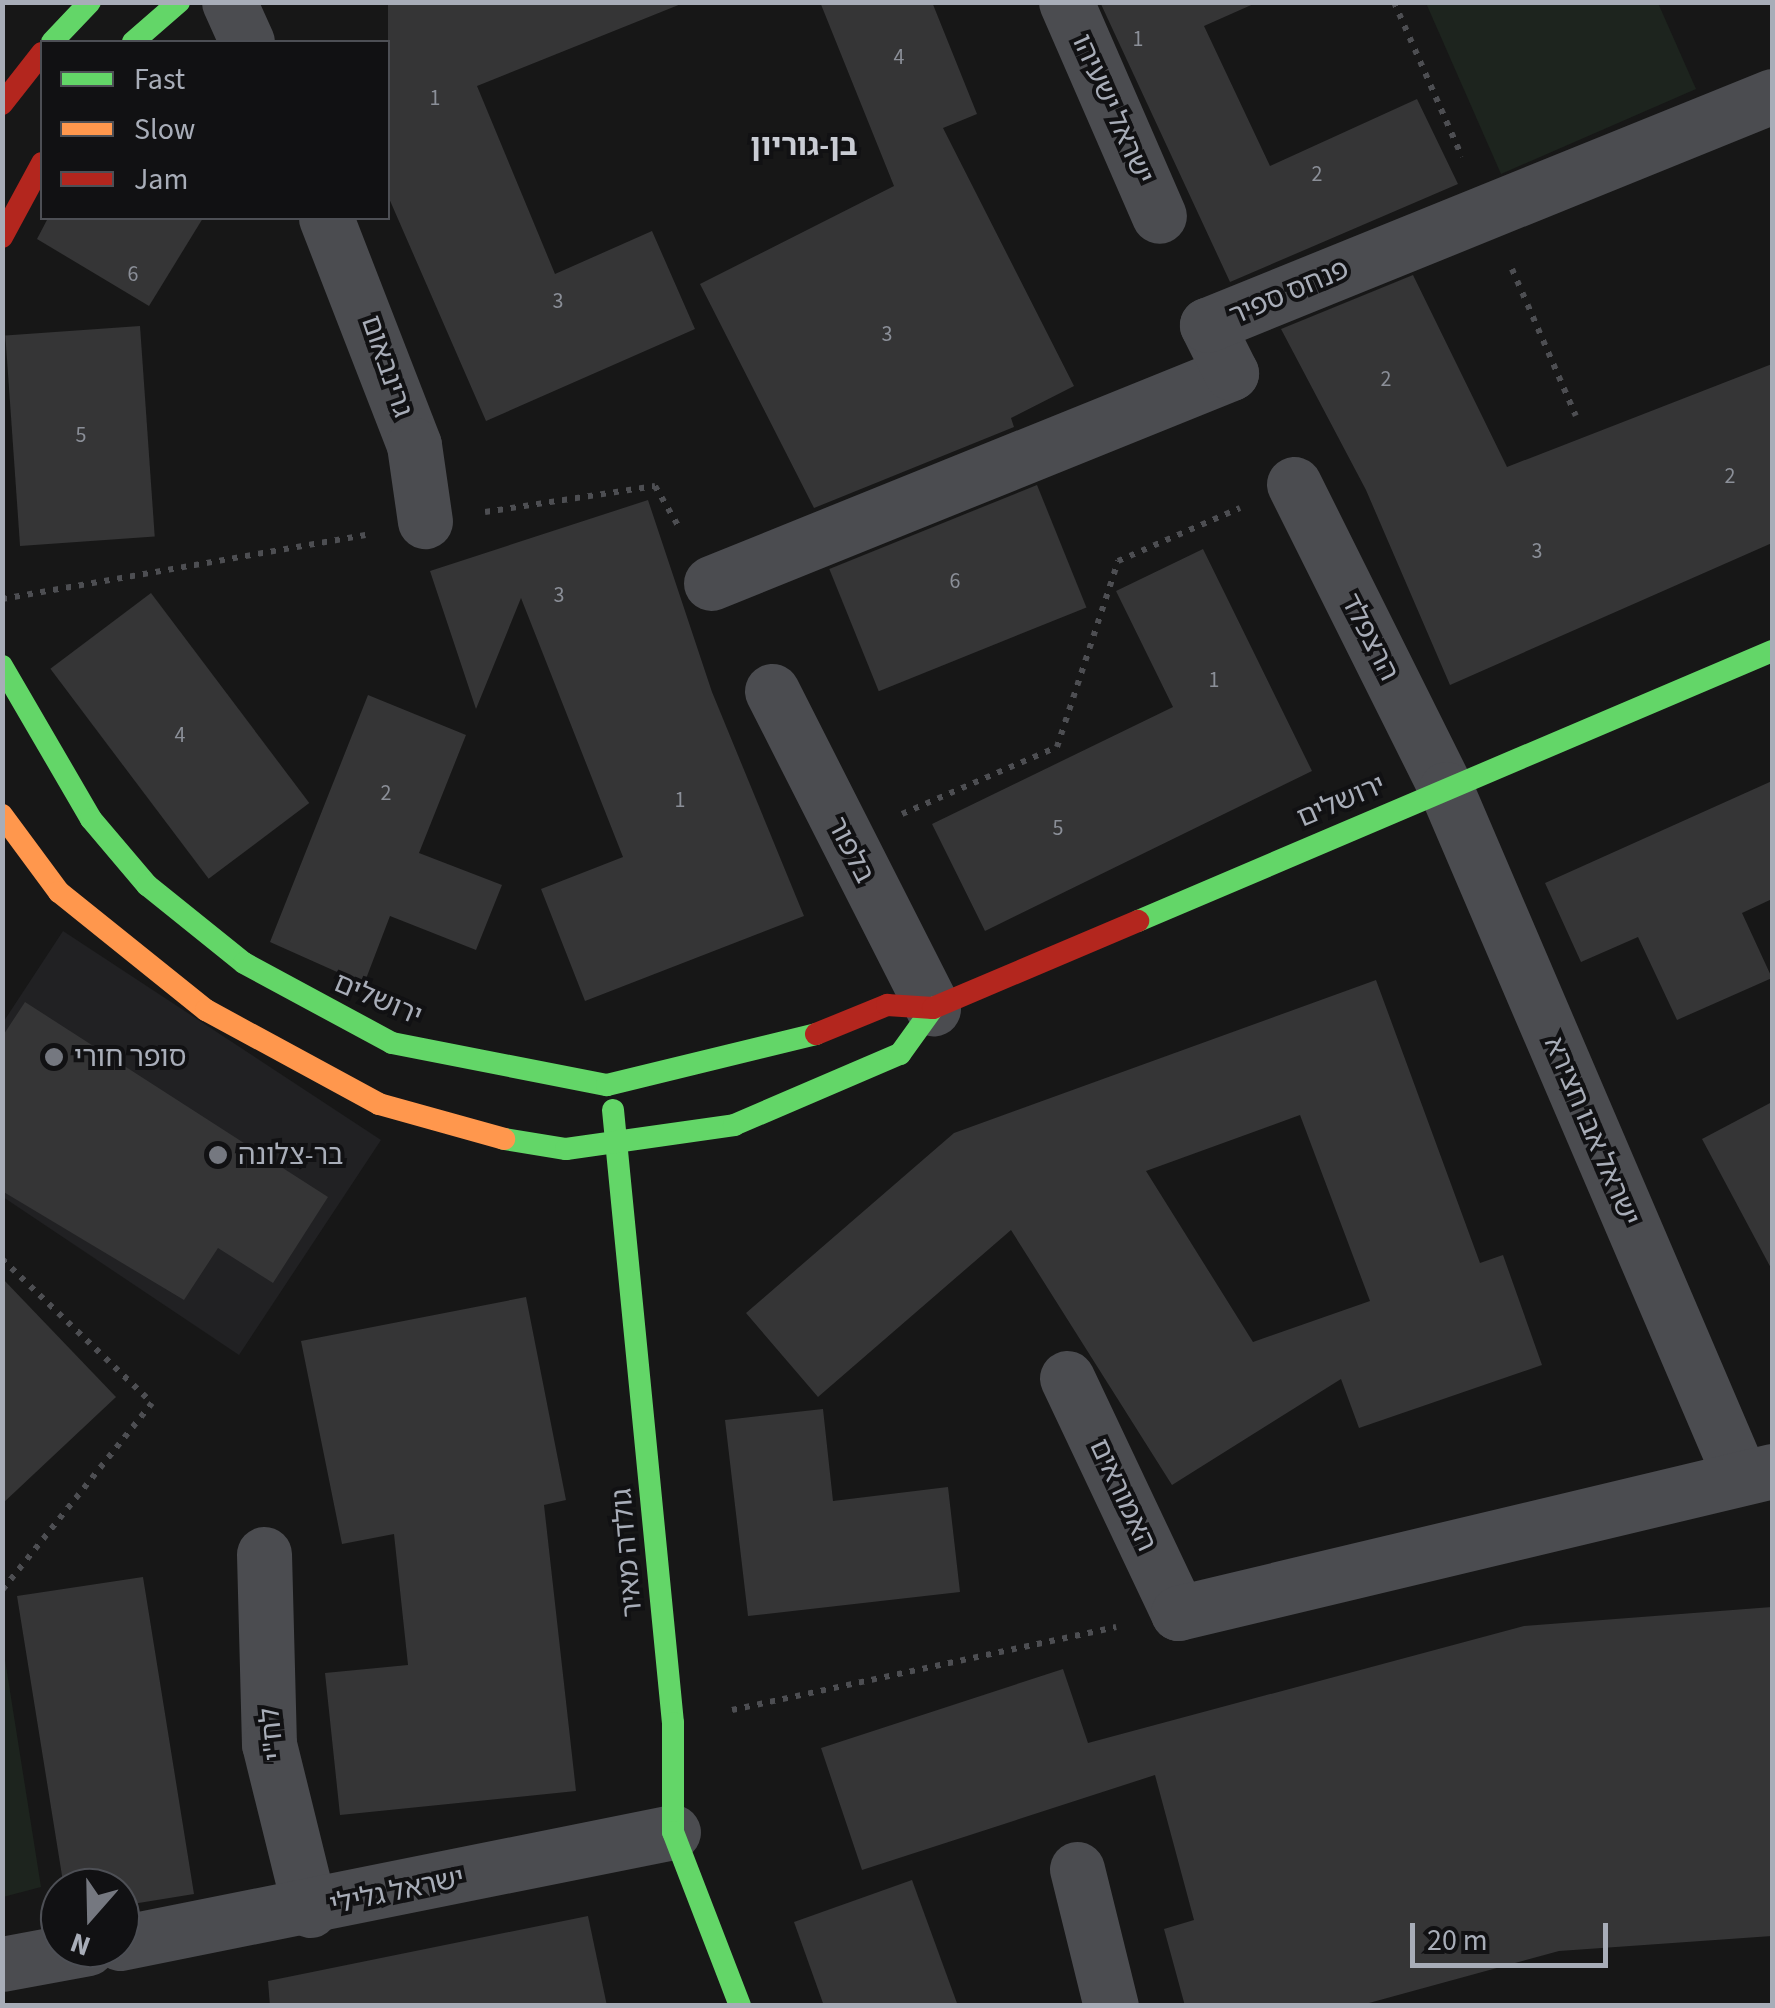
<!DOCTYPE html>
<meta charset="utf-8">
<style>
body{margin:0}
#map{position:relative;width:1775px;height:2008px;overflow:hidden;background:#171717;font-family:"Source Sans 3","Noto Sans Hebrew",sans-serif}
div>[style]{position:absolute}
.built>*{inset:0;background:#212123}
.green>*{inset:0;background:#1d241e}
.building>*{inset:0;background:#353536;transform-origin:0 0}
.path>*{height:6px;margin-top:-3px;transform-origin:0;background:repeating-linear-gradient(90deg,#4d4e52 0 5px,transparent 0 13px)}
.street>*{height:55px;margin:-27.5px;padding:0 27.5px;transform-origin:27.5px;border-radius:27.5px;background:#4b4c50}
.fast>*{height:22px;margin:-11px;padding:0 11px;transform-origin:11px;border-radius:11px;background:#63d668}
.slow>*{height:22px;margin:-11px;padding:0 11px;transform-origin:11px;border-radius:11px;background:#ff974d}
.jam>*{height:22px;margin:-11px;padding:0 11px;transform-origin:11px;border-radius:11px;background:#b3261e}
.dots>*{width:28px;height:28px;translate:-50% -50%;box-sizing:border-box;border:5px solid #111113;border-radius:50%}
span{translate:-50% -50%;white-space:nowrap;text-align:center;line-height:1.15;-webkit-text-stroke:8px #111113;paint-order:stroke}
.number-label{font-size:22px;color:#8b8f98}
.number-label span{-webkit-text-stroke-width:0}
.street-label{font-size:28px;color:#a8adb8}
.poi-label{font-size:28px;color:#a8adb8}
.left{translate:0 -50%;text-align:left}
.neighbourhood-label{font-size:30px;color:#c9ccd4;font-weight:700}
.frame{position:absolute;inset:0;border:5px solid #a8adb8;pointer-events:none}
.legend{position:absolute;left:40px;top:40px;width:350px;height:180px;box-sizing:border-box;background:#111113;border:2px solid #4d4f55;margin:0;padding:12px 18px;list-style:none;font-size:30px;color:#a8adb8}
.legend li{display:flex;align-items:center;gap:20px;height:50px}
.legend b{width:50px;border:2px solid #4d4f55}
.north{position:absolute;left:40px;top:1868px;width:100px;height:100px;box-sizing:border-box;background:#111113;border:2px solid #4d4f55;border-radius:50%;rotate:200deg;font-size:28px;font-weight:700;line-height:40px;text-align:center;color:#a8adb8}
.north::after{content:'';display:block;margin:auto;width:35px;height:45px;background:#757880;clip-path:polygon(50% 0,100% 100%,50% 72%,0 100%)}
.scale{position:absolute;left:1410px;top:1923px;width:198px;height:45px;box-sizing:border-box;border:5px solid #a8adb8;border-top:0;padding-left:12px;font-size:30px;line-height:35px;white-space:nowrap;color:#a8adb8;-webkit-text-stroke:8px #111113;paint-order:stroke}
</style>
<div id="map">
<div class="built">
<div style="clip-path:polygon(63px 931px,381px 1140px,239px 1355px,3px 1197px,2px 1024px)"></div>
</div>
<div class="green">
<div style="clip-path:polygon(1426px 3px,1658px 3px,1696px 89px,1501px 174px)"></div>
<div style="clip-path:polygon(3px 1647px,41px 1887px,3px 1897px,2px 1897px)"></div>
</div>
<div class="building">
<div style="clip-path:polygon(388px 2px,686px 2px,477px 86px,555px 274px,652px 231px,695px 329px,486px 421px,388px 196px)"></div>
<div style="clip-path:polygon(820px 2px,932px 2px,977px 114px,943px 128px,1074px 386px,1011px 418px,1014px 427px,814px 508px,700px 284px,894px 186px)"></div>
<div style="clip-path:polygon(1100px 2px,1258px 2px,1204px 26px,1270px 166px,1417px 99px,1458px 184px,1230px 282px)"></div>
<div style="clip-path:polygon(48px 218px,203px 218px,149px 306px,37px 239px)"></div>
<div style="clip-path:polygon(1413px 275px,1507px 467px,1772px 364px,1772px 543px,1450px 685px,1366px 490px,1281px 329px)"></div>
<div style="left:140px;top:326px;width:211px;height:135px;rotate:86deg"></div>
<div style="left:1037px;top:485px;width:132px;height:224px;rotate:68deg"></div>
<div style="clip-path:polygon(648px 500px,712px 692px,804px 916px,585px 1001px,541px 889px,623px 857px,521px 598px,476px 709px,430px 571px)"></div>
<div style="clip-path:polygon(1203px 549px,1312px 771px,985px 931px,932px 824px,1173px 707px,1116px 591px)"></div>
<div style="left:151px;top:593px;width:263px;height:126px;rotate:53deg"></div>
<div style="clip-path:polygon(368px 695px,466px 735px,419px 853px,502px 885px,476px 950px,390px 916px,364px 984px,270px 942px)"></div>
<div style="clip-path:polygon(1772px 781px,1772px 899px,1742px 913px,1772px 978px,1677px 1020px,1638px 937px,1581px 962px,1545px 883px)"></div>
<div style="clip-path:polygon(evenodd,1376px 980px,1480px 1263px,1503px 1255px,1542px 1365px,1359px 1428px,1341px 1379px,1172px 1485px,1011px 1230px,818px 1397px,746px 1313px,954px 1133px,1376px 980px,1300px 1115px,1370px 1301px,1253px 1342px,1146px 1171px,1300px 1115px)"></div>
<div style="clip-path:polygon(25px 1002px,328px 1197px,273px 1283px,218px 1248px,184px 1300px,2px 1191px,2px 1037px)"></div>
<div style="clip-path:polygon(1772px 1102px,1772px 1270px,1702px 1139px)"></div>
<div style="clip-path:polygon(2px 1278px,116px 1397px,2px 1504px)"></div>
<div style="clip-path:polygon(526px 1297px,566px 1500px,544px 1505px,576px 1791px,340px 1815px,325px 1673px,408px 1665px,394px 1534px,342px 1544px,301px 1341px)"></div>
<div style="clip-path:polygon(823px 1409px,833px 1501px,948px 1487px,960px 1592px,748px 1616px,725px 1420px)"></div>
<div style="clip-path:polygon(143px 1577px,194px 1894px,120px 1906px,120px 1888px,64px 1888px,17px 1596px)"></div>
<div style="clip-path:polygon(1772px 1607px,1772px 1936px,1559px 1951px,1358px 2006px,1185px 2006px,1164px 1929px,1194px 1920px,1155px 1775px,862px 1870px,821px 1748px,1063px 1669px,1088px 1743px,1524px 1626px)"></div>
<div style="clip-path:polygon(912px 1880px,958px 2006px,824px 2006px,794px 1922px)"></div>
<div style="clip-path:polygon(588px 1916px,607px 2006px,270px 2006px,268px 1981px)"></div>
</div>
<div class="path">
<div style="left:1394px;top:2px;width:169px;rotate:66.3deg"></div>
<div style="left:1512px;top:269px;width:160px;rotate:66.5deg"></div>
<div style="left:485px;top:512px;width:172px;rotate:-8.7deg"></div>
<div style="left:655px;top:486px;width:50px;rotate:59.8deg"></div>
<div style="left:2px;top:599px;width:369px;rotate:-10deg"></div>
<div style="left:902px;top:814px;width:169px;rotate:-23.4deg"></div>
<div style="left:1057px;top:747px;width:196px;rotate:-71.8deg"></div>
<div style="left:1118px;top:561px;width:133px;rotate:-23.5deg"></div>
<div style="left:2px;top:1259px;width:208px;rotate:43.8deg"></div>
<div style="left:152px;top:1403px;width:240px;rotate:128.7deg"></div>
<div style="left:732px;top:1710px;width:393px;rotate:-12.2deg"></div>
</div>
<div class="street">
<div style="left:229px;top:2px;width:44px;rotate:65.8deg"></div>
<div style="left:1066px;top:2px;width:233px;rotate:66.5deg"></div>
<div style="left:326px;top:218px;width:243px;rotate:68.8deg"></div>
<div style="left:414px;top:445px;width:77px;rotate:81.8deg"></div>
<div style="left:1294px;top:484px;width:341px;rotate:63.5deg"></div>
<div style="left:1446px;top:789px;width:745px;rotate:66.84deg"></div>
<div style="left:711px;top:583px;width:561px;rotate:-21.99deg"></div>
<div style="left:1231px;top:373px;width:54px;rotate:-116.6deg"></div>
<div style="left:1207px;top:325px;width:610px;rotate:-22.06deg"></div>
<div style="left:772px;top:691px;width:356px;rotate:63.1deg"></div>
<div style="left:1067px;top:1378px;width:260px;rotate:64.7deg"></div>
<div style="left:1178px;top:1613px;width:611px;rotate:-13.44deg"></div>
<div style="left:264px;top:1554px;width:190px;rotate:88.5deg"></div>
<div style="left:269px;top:1744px;width:171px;rotate:76.1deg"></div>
<div style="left:1077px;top:1869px;width:141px;rotate:76.1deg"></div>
<div style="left:120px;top:1943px;width:564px;rotate:-11.35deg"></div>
<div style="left:2px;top:1964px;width:87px;rotate:-10.5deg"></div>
</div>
<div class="fast">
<div style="left:52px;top:42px;width:55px;rotate:-46.5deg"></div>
<div style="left:133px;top:42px;width:61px;rotate:-41deg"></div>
<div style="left:2px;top:666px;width:177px;rotate:59.8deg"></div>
<div style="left:91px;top:819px;width:87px;rotate:49.7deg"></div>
<div style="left:147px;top:885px;width:124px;rotate:38.8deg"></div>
<div style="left:244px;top:963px;width:168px;rotate:28.4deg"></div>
<div style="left:392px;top:1043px;width:219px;rotate:11.1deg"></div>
<div style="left:607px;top:1085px;width:215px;rotate:-13.7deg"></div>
<div style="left:1138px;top:921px;width:689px;rotate:-23.07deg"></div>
<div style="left:613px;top:1110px;width:616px;rotate:84.41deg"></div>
<div style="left:673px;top:1723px;width:109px;rotate:90deg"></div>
<div style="left:673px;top:1832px;width:186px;rotate:68.9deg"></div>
<div style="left:504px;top:1139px;width:63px;rotate:9.2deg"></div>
<div style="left:566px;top:1149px;width:170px;rotate:-8.1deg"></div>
<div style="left:734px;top:1125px;width:181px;rotate:-23.2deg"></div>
<div style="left:900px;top:1054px;width:57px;rotate:-54.3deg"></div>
</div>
<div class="slow">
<div style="left:2px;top:815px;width:96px;rotate:53.5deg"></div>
<div style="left:59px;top:892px;width:189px;rotate:38.8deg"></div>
<div style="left:206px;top:1010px;width:197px;rotate:28.5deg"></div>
<div style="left:379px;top:1104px;width:130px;rotate:15.6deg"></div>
</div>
<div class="jam">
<div style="left:2px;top:104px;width:65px;rotate:-51.9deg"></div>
<div style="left:2px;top:237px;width:84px;rotate:-61.6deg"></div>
<div style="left:816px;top:1034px;width:77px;rotate:-22.2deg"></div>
<div style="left:887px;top:1005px;width:46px;rotate:3.7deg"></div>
<div style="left:933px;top:1008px;width:223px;rotate:-23deg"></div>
</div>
<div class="dots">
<div style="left:54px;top:1057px;background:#757880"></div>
<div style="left:218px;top:1155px;background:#757880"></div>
</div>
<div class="number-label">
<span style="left:1138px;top:40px">1</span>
<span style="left:899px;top:58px">4</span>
<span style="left:435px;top:99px">1</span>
<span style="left:1317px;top:175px">2</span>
<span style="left:133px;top:275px">6</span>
<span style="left:558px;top:302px">3</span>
<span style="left:887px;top:335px">3</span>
<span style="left:1386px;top:380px">2</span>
<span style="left:81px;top:436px">5</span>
<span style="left:1730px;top:477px">2</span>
<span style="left:1537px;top:552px">3</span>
<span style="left:955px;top:582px">6</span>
<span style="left:559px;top:596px">3</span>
<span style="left:1214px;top:681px">1</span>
<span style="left:180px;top:736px">4</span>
<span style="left:386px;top:794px">2</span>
<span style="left:680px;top:801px">1</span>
<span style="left:1058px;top:829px">5</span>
</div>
<div class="street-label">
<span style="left:1113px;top:109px;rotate:66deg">ישראל ישעיהו</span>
<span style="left:1289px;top:292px;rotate:-23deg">פנחס ספיר</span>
<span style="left:387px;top:366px;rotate:71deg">גרינבאום</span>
<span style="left:1370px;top:637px;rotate:63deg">הרצפלד</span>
<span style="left:1341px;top:801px;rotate:-23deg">ירושלים</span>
<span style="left:851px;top:850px;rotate:63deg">בלפור</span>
<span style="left:378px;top:999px;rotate:23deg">ירושלים</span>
<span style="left:1592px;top:1131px;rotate:67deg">ישראל אבו חצירא</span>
<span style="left:1123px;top:1495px;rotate:65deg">האמוראים</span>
<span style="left:627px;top:1553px;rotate:-95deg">גולדה מאיר</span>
<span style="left:272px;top:1734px;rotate:-96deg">לח"י</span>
<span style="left:397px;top:1891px;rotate:-12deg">ישראל גלילי</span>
</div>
<div class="poi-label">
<span class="left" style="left:74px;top:1057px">סופר חורי</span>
<span class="left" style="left:238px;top:1155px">בר-צלונה</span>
</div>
<div class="neighbourhood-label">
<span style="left:804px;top:146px">בן-גוריון</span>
</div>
<div class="frame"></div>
<ul class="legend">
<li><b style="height:12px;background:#63d668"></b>Fast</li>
<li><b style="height:12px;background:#ff974d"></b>Slow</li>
<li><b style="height:12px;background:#b3261e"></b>Jam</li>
</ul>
<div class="north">N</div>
<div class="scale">20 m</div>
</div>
